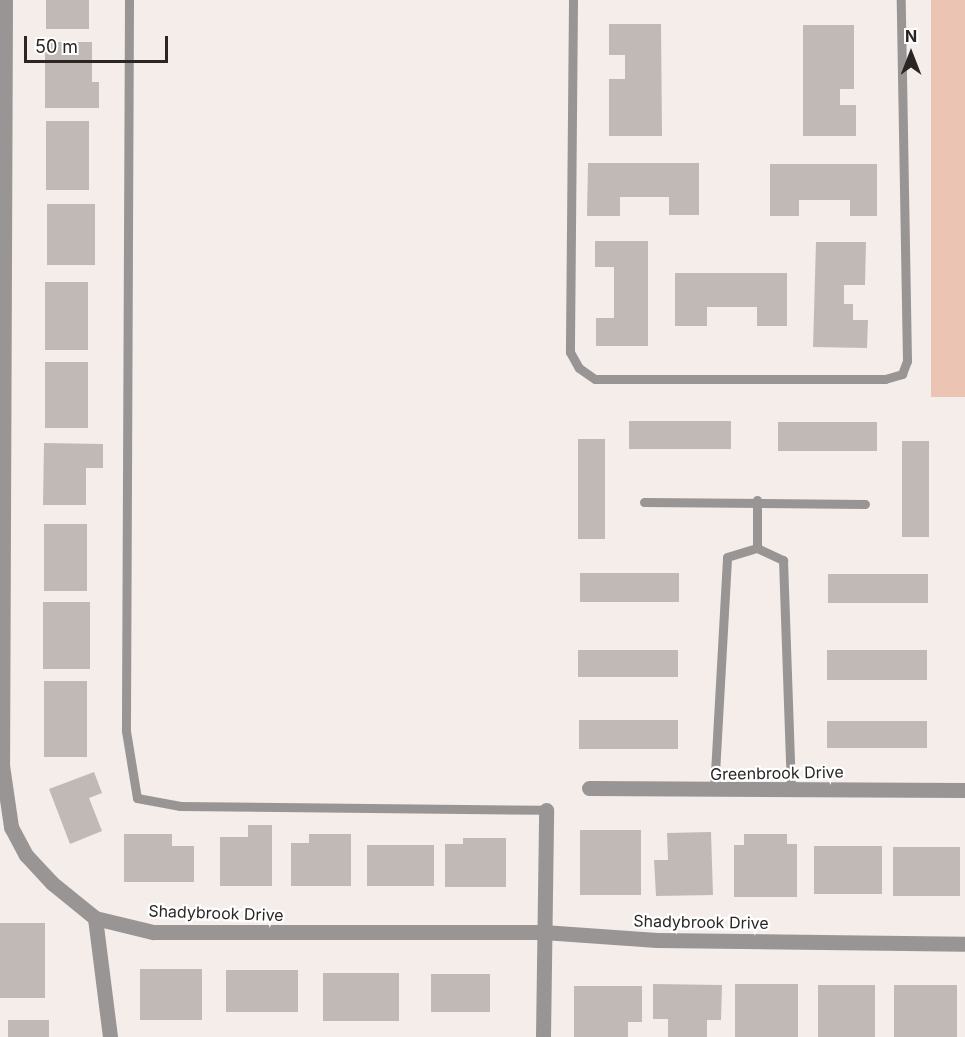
<!DOCTYPE html>
<style>
body{margin:0}
#map{position:relative;width:965px;height:1037px;overflow:hidden;background:#f4edea;font-family:Inter,sans-serif}
div>[style]{position:absolute}
.green>*{inset:0;background:#ecc4b3;transform-origin:0 0}
.building>*{inset:0;background:#c0b9b6;transform-origin:0 0}
.lane>*{height:9px;margin:-4.5px;padding:0 4.5px;transform-origin:4.5px;border-radius:4.5px;background:#989594}
.street>*{height:15px;margin:-7.5px;padding:0 7.5px;transform-origin:7.5px;border-radius:7.5px;background:#989594}
span{translate:-50% -50%;white-space:nowrap;text-align:center;line-height:1.15;-webkit-text-stroke:4.5px #fff;paint-order:stroke}
.street-label{font-size:16px;color:#292625}
.north{position:absolute;left:881px;top:24px;width:60px;height:60px;-webkit-text-stroke:4px #fff;paint-order:stroke;rotate:0deg;font-size:16px;font-weight:700;line-height:24px;text-align:center;color:#292625}
.north::after{content:'';display:block;margin:auto;width:21px;height:27px;background:#292625;clip-path:polygon(50% 0,100% 100%,50% 72%,0 100%)}
.scale{position:absolute;left:24px;top:36px;width:144px;height:27px;box-sizing:border-box;border:3px solid #292625;border-top:0;padding-left:8px;font-size:18px;line-height:21px;white-space:nowrap;color:#292625;-webkit-text-stroke:4px #fff;paint-order:stroke}
</style>
<div id="map">
<div class="green">
<div style="left:931px;top:0;width:34px;height:397px"></div>
</div>
<div class="building">
<div style="left:46px;top:0;width:43px;height:29px"></div>
<div style="clip-path:polygon(609px 24px,661px 24px,662px 136px,609px 136px,609px 79px,625px 79px,625px 55px,609px 55px)"></div>
<div style="clip-path:polygon(803px 25px,854px 25px,854px 89px,840px 89px,840px 105px,856px 105px,856px 136px,803px 136px)"></div>
<div style="clip-path:polygon(45px 42px,92px 42px,92px 82px,99px 82px,99px 108px,45px 108px)"></div>
<div style="left:46px;top:121px;width:43px;height:69px"></div>
<div style="clip-path:polygon(588px 163px,699px 163px,699px 215px,669px 215px,669px 197px,620px 197px,620px 216px,587px 216px)"></div>
<div style="clip-path:polygon(770px 164px,877px 164px,877px 216px,850px 216px,850px 200px,799px 200px,799px 216px,770px 216px)"></div>
<div style="left:47px;top:204px;width:48px;height:61px"></div>
<div style="clip-path:polygon(595px 241px,648px 241px,648px 346px,596px 346px,596px 318px,614px 318px,614px 267px,595px 267px)"></div>
<div style="clip-path:polygon(816px 242px,866px 242px,865px 285px,844px 285px,844px 304px,853px 304px,853px 320px,868px 320px,867px 348px,813px 347px)"></div>
<div style="clip-path:polygon(675px 273px,787px 273px,787px 326px,757px 326px,757px 307px,707px 307px,707px 326px,675px 326px)"></div>
<div style="left:45px;top:282px;width:43px;height:68px"></div>
<div style="left:45px;top:362px;width:43px;height:66px"></div>
<div style="left:629px;top:421px;width:102px;height:28px"></div>
<div style="left:778px;top:422px;width:99px;height:29px"></div>
<div style="left:578px;top:439px;width:27px;height:100px"></div>
<div style="left:902px;top:441px;width:27px;height:96px"></div>
<div style="clip-path:polygon(44px 443px,103px 444px,103px 468px,86px 468px,86px 505px,43px 505px)"></div>
<div style="left:44px;top:524px;width:43px;height:67px"></div>
<div style="left:580px;top:573px;width:99px;height:29px"></div>
<div style="left:828px;top:574px;width:100px;height:29px"></div>
<div style="left:43px;top:602px;width:47px;height:67px"></div>
<div style="left:578px;top:650px;width:100px;height:27px"></div>
<div style="left:827px;top:650px;width:100px;height:30px"></div>
<div style="left:44px;top:681px;width:43px;height:76px"></div>
<div style="left:579px;top:720px;width:99px;height:29px"></div>
<div style="left:827px;top:721px;width:100px;height:27px"></div>
<div style="clip-path:polygon(94px 772px,102px 793px,89px 798px,102px 831px,70px 844px,49px 789px)"></div>
<div style="clip-path:polygon(248px 825px,272px 825px,272px 886px,220px 886px,220px 837px,248px 837px)"></div>
<div style="left:580px;top:830px;width:61px;height:65px"></div>
<div style="clip-path:polygon(711px 832px,713px 895px,656px 896px,654px 860px,668px 860px,667px 833px)"></div>
<div style="clip-path:polygon(124px 834px,172px 834px,172px 846px,194px 846px,194px 882px,124px 882px)"></div>
<div style="clip-path:polygon(309px 834px,351px 834px,351px 886px,291px 886px,291px 843px,309px 843px)"></div>
<div style="clip-path:polygon(744px 834px,787px 834px,787px 844px,797px 844px,797px 897px,734px 897px,734px 845px,744px 845px)"></div>
<div style="clip-path:polygon(463px 838px,506px 838px,506px 887px,445px 887px,445px 844px,463px 844px)"></div>
<div style="left:367px;top:845px;width:67px;height:41px"></div>
<div style="left:814px;top:846px;width:68px;height:48px"></div>
<div style="left:893px;top:847px;width:67px;height:49px"></div>
<div style="left:0;top:923px;width:45px;height:75px"></div>
<div style="left:140px;top:969px;width:62px;height:51px"></div>
<div style="left:226px;top:970px;width:72px;height:42px"></div>
<div style="left:323px;top:973px;width:76px;height:48px"></div>
<div style="left:431px;top:974px;width:59px;height:38px"></div>
<div style="clip-path:polygon(653px 984px,722px 985px,721px 1020px,707px 1020px,707px 1037px,668px 1037px,668px 1019px,653px 1019px)"></div>
<div style="left:735px;top:984px;width:63px;height:53px"></div>
<div style="left:818px;top:985px;width:57px;height:52px"></div>
<div style="left:894px;top:985px;width:63px;height:52px"></div>
<div style="clip-path:polygon(574px 986px,642px 986px,642px 1022px,628px 1022px,628px 1037px,574px 1037px)"></div>
<div style="left:49px;top:1020px;width:17px;height:41px;rotate:90deg"></div>
</div>
<div class="lane">
<div style="left:129px;top:0;width:731px;rotate:90.24deg"></div>
<div style="left:126px;top:731px;width:68px;rotate:80.7deg"></div>
<div style="left:137px;top:798px;width:44px;rotate:10.5deg"></div>
<div style="left:180px;top:806px;width:366px;rotate:0.6deg"></div>
<div style="left:573px;top:0;width:352px;rotate:90.5deg"></div>
<div style="left:570px;top:352px;width:18px;rotate:61deg"></div>
<div style="left:579px;top:368px;width:19px;rotate:35deg"></div>
<div style="left:595px;top:379px;width:290px"></div>
<div style="left:885px;top:379px;width:18px;rotate:-16deg"></div>
<div style="left:902px;top:374px;width:14px;rotate:-69deg"></div>
<div style="left:907px;top:361px;width:361px;rotate:-91deg"></div>
<div style="left:644px;top:502px;width:221px;rotate:0.5deg"></div>
<div style="left:757px;top:548px;width:48px;rotate:-90deg"></div>
<div style="left:714px;top:791px;width:234px;rotate:-86.8deg"></div>
<div style="left:727px;top:557px;width:31px;rotate:-17deg"></div>
<div style="left:757px;top:548px;width:29px;rotate:25deg"></div>
<div style="left:783px;top:560px;width:230px;rotate:88deg"></div>
</div>
<div class="street">
<div style="left:5px;top:0;width:765px;rotate:90.22deg"></div>
<div style="left:2px;top:765px;width:63px;rotate:81.7deg"></div>
<div style="left:11px;top:827px;width:32px;rotate:62deg"></div>
<div style="left:26px;top:855px;width:38px;rotate:47deg"></div>
<div style="left:52px;top:883px;width:55px;rotate:39.1deg"></div>
<div style="left:95px;top:918px;width:60px;rotate:13.6deg"></div>
<div style="left:153px;top:932px;width:390px"></div>
<div style="left:543px;top:932px;width:114px;rotate:4deg"></div>
<div style="left:657px;top:940px;width:308px;rotate:0.7deg"></div>
<div style="left:589px;top:788px;width:376px;rotate:0.3deg"></div>
<div style="left:95px;top:918px;width:120px;rotate:82.8deg"></div>
<div style="left:543px;top:1037px;width:227px;rotate:-89.2deg"></div>
</div>
<div class="street-label">
<span style="left:777px;top:773px;rotate:-1deg">Greenbrook Drive</span>
<span style="left:216px;top:913px;rotate:2deg">Shadybrook Drive</span>
<span style="left:701px;top:922px;rotate:1deg">Shadybrook Drive</span>
</div>
<div class="north">N</div>
<div class="scale">50 m</div>
</div>
